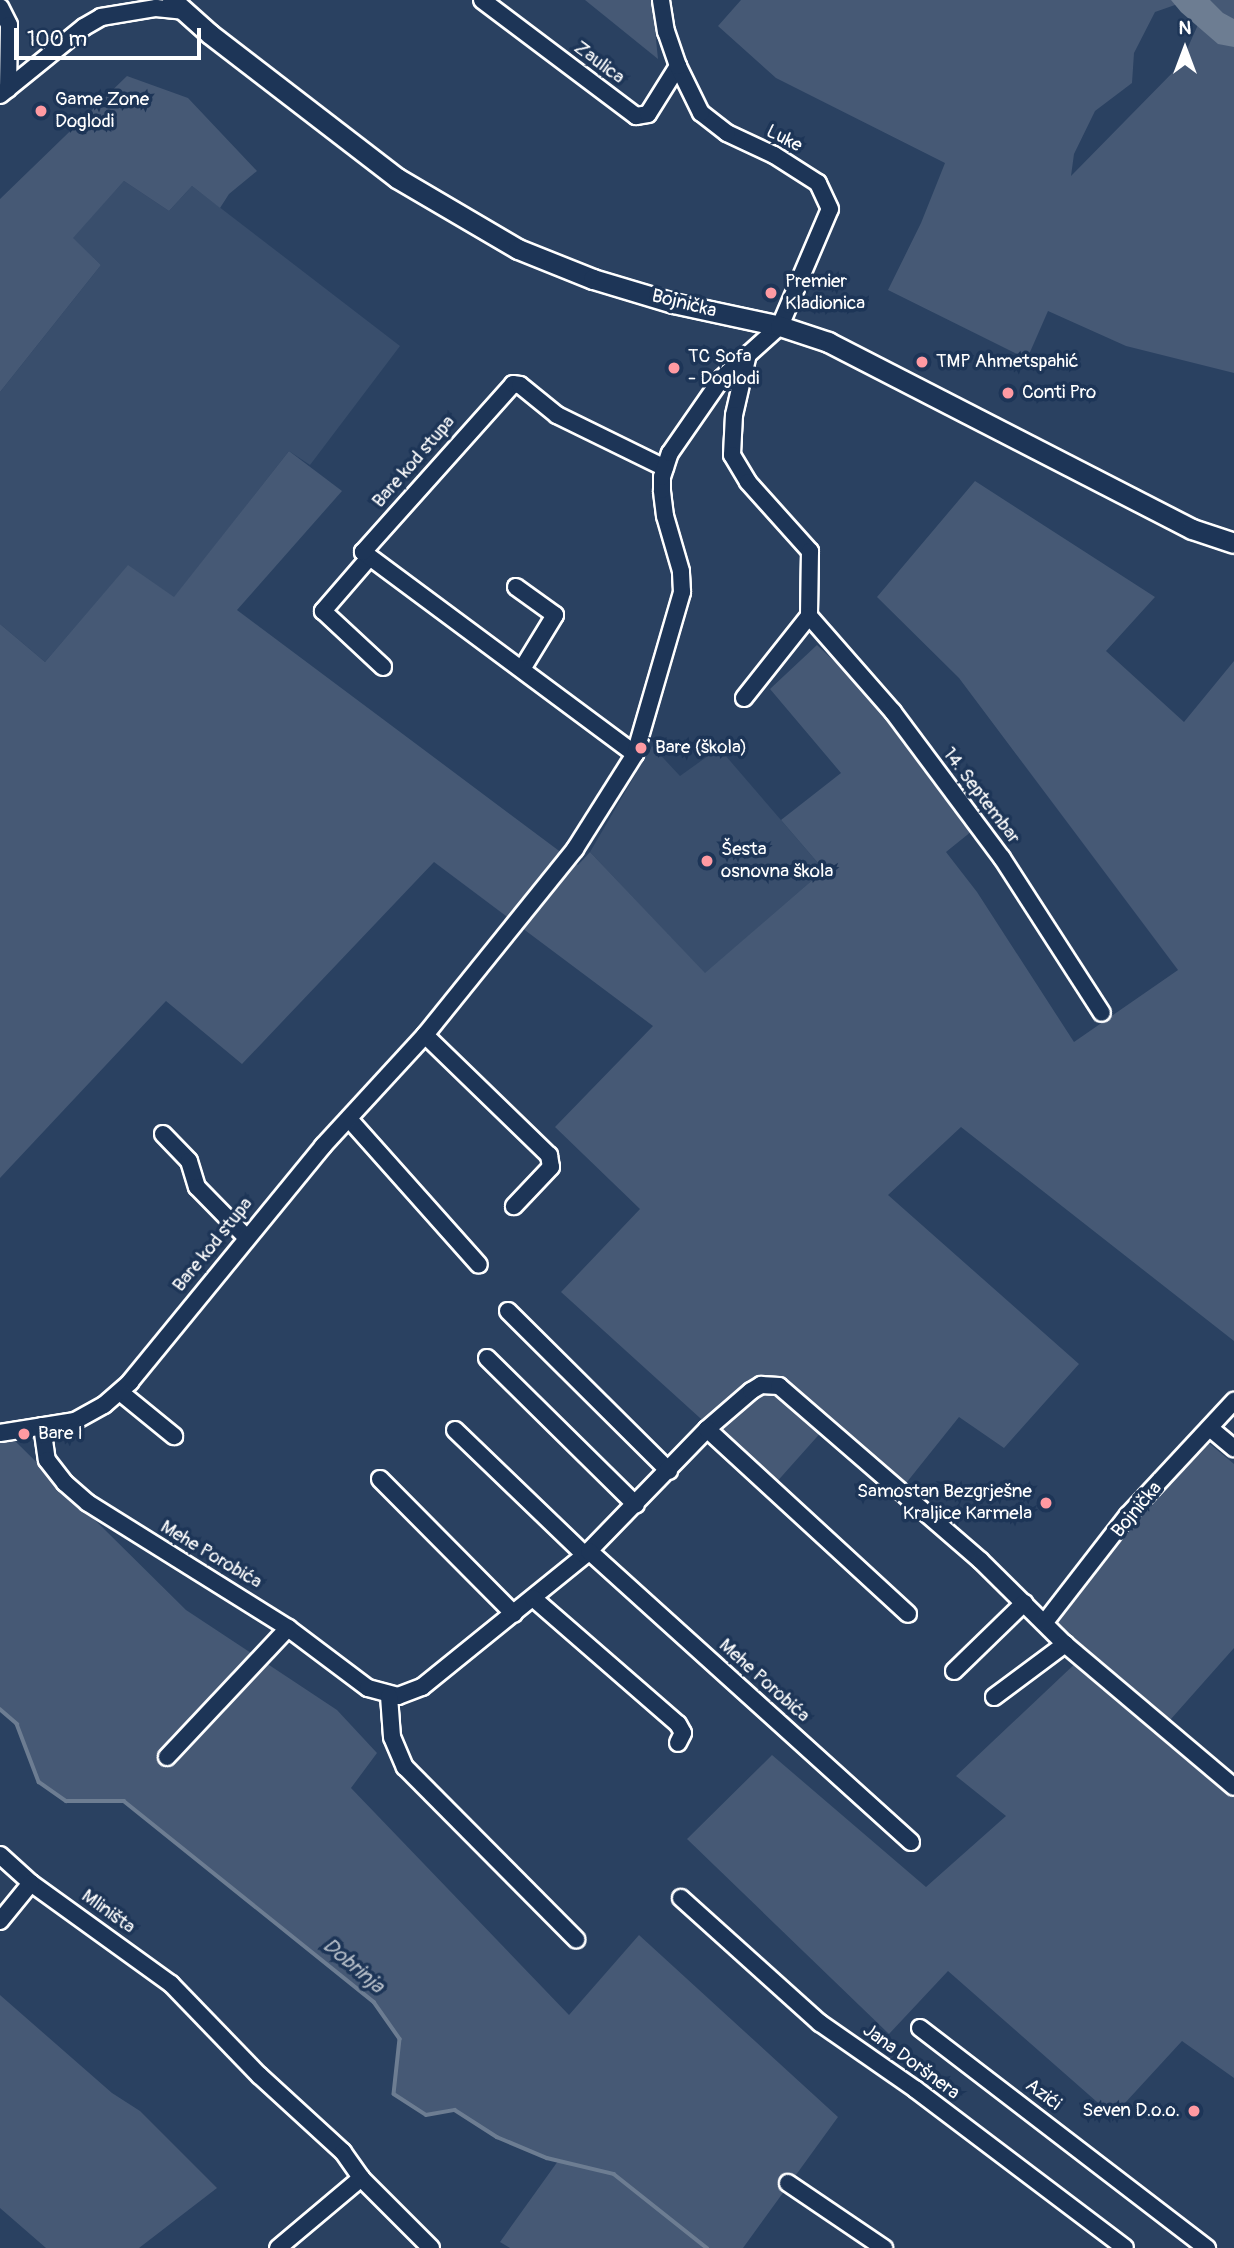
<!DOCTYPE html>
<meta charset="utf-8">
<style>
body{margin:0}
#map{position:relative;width:1234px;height:2248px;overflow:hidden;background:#2a4161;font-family:Pangolin,sans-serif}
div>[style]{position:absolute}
.built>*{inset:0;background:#394e6c}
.green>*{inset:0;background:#465975}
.water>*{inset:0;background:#6d7d92}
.stream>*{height:3.5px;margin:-1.75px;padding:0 1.75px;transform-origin:1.75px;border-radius:1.75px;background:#6d7d92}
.roads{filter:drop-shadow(2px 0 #fff) drop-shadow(-2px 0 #fff) drop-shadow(0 2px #fff) drop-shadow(0 -2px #fff)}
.minor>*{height:16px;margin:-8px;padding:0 8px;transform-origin:8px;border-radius:8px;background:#1d3557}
.major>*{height:19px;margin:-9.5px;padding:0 9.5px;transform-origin:9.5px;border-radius:9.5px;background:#1d3557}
.dots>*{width:19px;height:19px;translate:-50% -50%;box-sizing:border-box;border:4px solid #1d3557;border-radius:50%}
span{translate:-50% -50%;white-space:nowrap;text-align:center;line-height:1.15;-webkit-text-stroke:7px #1d3557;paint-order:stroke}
.street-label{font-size:19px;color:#fff}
.poi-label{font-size:19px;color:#fff}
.left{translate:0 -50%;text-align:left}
.right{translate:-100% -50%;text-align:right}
.water-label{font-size:21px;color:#b6bec8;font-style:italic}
.north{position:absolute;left:1150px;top:14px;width:70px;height:70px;-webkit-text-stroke:5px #1d3557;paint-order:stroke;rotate:0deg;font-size:19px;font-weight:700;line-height:28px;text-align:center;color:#fff}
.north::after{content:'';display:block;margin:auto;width:24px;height:32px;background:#fff;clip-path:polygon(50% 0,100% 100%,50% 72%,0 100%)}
.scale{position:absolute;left:14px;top:28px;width:187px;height:32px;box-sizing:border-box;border:4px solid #fff;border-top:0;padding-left:9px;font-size:21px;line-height:24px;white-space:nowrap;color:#fff;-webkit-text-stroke:5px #1d3557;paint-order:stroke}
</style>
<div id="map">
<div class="built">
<div style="clip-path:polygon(124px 181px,169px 211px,192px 186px,400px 346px,310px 465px,289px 451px,174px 598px,128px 566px,45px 662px,0 624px,0 392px,101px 265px,72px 238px)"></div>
<div style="clip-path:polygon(652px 746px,680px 776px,719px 748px,824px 870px,705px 974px,590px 852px)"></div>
</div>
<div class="green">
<div style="clip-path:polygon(585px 0,652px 0,658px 59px)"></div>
<div style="clip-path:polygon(741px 0,1177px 0,1175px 5px,1155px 12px,1134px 53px,1132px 83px,1095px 111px,1074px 154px,1071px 176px,1180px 65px,1209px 0,1234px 0,1234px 373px,1126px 346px,1048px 311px,1027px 359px,888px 290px,921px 223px,945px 163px,776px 78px,718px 26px)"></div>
<div style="clip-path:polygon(127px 76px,188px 98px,257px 171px,229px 194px,220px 208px,192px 186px,169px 211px,124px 181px,73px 238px,101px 265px,0 392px,0 199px)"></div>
<div style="clip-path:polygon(289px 451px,342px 491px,237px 610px,578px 865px,590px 852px,705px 973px,824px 870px,781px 820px,841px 773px,770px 689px,817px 645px,885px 709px,972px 831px,946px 852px,977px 892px,1074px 1042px,1178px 970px,959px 678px,877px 597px,975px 481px,1155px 597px,1106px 651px,1184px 722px,1234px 661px,1234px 1341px,961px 1127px,888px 1195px,1079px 1364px,1004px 1448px,959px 1417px,903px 1487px,832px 1420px,774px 1485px,561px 1292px,640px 1209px,555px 1127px,653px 1026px,434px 862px,242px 1064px,166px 1001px,0 1178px,0 624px,45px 662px,128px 565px,174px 597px)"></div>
<div style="clip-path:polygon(1198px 1434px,1234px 1464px,1234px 1648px,1163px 1728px,1234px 1790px,1234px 2078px,1182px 2041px,1113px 2116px,948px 1971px,889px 2034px,687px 1839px,772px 1755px,926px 1887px,1006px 1816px,956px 1776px,1080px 1659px,1042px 1620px)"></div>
<div style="clip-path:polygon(12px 1438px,186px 1610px,337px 1710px,377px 1753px,351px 1788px,569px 2015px,639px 1935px,838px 2117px,743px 2248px,510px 2248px,500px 2242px,558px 2161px,497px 2137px,456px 2110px,426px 2115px,394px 2094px,400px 2039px,374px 2002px,124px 1801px,66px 1801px,39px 1782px,17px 1724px,0 1709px,0 1443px)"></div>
<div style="clip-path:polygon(0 1995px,112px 2093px,140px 2111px,217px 2188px,139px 2248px,46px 2248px,0 2208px)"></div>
</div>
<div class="water">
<div style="clip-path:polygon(1171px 0,1210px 0,1223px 13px,1234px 19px,1234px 47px,1218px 44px,1181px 12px)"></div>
</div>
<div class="stream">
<div style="left:0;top:1709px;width:23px;rotate:41deg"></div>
<div style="left:17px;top:1724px;width:62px;rotate:69.2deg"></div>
<div style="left:39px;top:1782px;width:33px;rotate:35deg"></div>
<div style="left:66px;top:1801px;width:58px"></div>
<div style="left:124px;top:1801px;width:321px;rotate:38.8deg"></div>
<div style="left:374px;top:2002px;width:45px;rotate:54.9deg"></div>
<div style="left:400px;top:2039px;width:55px;rotate:96.2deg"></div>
<div style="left:394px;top:2094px;width:38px;rotate:33deg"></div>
<div style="left:426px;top:2115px;width:29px;rotate:-10deg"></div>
<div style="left:455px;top:2110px;width:50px;rotate:32.7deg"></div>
<div style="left:497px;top:2137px;width:54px;rotate:22.8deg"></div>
<div style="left:547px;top:2158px;width:69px;rotate:13.4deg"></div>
<div style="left:614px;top:2174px;width:119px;rotate:38.5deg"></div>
</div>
<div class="roads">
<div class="minor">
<div style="left:482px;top:0;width:193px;rotate:37deg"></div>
<div style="left:636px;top:116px;width:12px;rotate:-9deg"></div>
<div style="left:648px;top:114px;width:57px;rotate:-58deg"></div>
<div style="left:0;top:7px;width:20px;rotate:63deg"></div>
<div style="left:9px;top:25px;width:64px;rotate:90.9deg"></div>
<div style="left:0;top:95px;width:108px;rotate:-39deg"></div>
<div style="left:84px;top:27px;width:20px;rotate:-30deg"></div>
<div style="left:101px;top:17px;width:56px;rotate:-9.3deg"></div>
<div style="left:156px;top:8px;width:27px;rotate:6deg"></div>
<div style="left:748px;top:354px;width:63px;rotate:102.9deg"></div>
<div style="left:734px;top:415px;width:40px;rotate:92.9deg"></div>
<div style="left:732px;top:455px;width:31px;rotate:59deg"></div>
<div style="left:748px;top:482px;width:93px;rotate:48.1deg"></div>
<div style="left:810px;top:551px;width:65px;rotate:90.9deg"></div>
<div style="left:809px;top:616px;width:128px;rotate:48.8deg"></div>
<div style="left:893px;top:712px;width:182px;rotate:53.3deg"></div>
<div style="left:1002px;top:858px;width:184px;rotate:57.2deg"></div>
<div style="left:368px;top:559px;width:69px;rotate:130.9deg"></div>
<div style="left:323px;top:611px;width:82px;rotate:43deg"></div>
<div style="left:516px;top:587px;width:48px;rotate:35.7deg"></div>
<div style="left:555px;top:615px;width:63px;rotate:121.4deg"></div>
<div style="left:744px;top:698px;width:105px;rotate:-51.6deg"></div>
<div style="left:635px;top:754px;width:339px;rotate:-143.4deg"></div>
<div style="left:363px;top:552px;width:225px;rotate:-48.2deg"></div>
<div style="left:513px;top:384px;width:7px;rotate:8deg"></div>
<div style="left:520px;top:385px;width:48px;rotate:39deg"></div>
<div style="left:557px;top:415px;width:120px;rotate:26.1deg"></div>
<div style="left:425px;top:1035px;width:173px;rotate:44.1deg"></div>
<div style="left:549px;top:1155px;width:12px;rotate:81deg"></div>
<div style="left:551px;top:1167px;width:54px;rotate:133.5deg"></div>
<div style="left:349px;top:1119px;width:195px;rotate:48.3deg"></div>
<div style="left:163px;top:1134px;width:37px;rotate:46deg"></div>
<div style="left:189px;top:1161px;width:27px;rotate:73deg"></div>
<div style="left:197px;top:1187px;width:71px;rotate:45.6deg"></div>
<div style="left:508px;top:1311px;width:227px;rotate:44.8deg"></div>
<div style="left:487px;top:1358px;width:209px;rotate:44.6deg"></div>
<div style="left:120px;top:1392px;width:70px;rotate:39.2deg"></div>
<div style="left:42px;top:1426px;width:34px;rotate:82deg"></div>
<div style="left:47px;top:1460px;width:29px;rotate:52deg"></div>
<div style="left:65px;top:1483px;width:30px;rotate:41deg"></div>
<div style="left:88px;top:1503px;width:236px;rotate:32deg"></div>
<div style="left:288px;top:1628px;width:100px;rotate:36.9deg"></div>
<div style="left:368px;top:1688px;width:31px;rotate:15deg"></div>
<div style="left:398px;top:1696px;width:26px;rotate:-21deg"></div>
<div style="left:422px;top:1687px;width:210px;rotate:-39deg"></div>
<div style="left:585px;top:1555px;width:175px;rotate:-45.9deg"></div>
<div style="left:707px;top:1429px;width:58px;rotate:-40.8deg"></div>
<div style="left:751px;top:1391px;width:12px;rotate:-31deg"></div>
<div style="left:761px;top:1385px;width:18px;rotate:3deg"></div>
<div style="left:779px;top:1386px;width:267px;rotate:40.9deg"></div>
<div style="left:981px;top:1561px;width:118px;rotate:44.7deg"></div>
<div style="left:1065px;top:1644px;width:221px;rotate:40.2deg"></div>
<div style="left:707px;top:1429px;width:273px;rotate:42.6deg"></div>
<div style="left:1211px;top:1429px;width:30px;rotate:40deg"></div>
<div style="left:455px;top:1430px;width:180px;rotate:43.9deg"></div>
<div style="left:0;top:1433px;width:76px;rotate:-9.1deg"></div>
<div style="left:75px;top:1421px;width:33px;rotate:-29deg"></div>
<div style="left:104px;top:1405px;width:35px;rotate:-41deg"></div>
<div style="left:130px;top:1382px;width:305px;rotate:-50.7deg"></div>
<div style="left:323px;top:1146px;width:151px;rotate:-47.4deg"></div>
<div style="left:425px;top:1035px;width:239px;rotate:-51.1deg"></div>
<div style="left:575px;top:849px;width:112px;rotate:-57.7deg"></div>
<div style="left:635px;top:754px;width:169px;rotate:-73.8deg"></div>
<div style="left:682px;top:592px;width:21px;rotate:-93deg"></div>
<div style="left:681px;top:571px;width:57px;rotate:-106.2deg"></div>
<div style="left:665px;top:516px;width:26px;rotate:-97deg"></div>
<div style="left:662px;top:490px;width:13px;rotate:-90deg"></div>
<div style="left:662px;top:477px;width:25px;rotate:-72deg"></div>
<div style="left:670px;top:453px;width:91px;rotate:-55.3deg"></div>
<div style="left:722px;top:378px;width:78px;rotate:-41.9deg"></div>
<div style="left:780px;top:326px;width:127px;rotate:-66.9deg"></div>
<div style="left:830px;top:209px;width:29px;rotate:-115deg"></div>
<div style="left:818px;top:183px;width:52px;rotate:-147.5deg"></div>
<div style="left:774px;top:155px;width:52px;rotate:-154.9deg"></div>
<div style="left:727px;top:133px;width:33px;rotate:-142deg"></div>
<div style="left:701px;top:113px;width:52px;rotate:-116.1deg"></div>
<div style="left:678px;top:66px;width:36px;rotate:-109deg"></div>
<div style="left:666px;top:32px;width:32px;rotate:-99deg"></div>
<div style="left:380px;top:1479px;width:190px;rotate:45.2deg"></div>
<div style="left:589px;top:1551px;width:434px;rotate:42.1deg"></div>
<div style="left:533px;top:1598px;width:192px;rotate:41deg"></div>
<div style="left:678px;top:1724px;width:10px;rotate:61deg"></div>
<div style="left:683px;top:1733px;width:11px;rotate:117deg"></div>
<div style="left:1045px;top:1622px;width:135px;rotate:-52.2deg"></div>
<div style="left:1128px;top:1515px;width:156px;rotate:-47.1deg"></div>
<div style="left:954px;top:1671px;width:98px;rotate:-44.2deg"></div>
<div style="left:389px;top:1696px;width:41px;rotate:85.8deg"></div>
<div style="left:392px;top:1737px;width:33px;rotate:67deg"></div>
<div style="left:405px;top:1767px;width:243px;rotate:45.2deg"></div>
<div style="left:994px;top:1697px;width:89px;rotate:-36.7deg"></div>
<div style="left:167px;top:1757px;width:177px;rotate:-46.8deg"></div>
<div style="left:0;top:1855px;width:42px;rotate:42.1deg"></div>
<div style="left:31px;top:1883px;width:173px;rotate:35.8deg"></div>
<div style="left:171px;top:1984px;width:127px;rotate:46deg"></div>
<div style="left:259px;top:2075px;width:114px;rotate:42.5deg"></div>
<div style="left:343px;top:2152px;width:32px;rotate:55deg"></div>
<div style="left:361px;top:2178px;width:99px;rotate:45deg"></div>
<div style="left:681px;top:1898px;width:187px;rotate:42deg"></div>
<div style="left:820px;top:2023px;width:116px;rotate:34.8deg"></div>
<div style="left:915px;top:2089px;width:263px;rotate:37.1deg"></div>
<div style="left:0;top:1921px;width:49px;rotate:-50.8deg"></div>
<div style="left:920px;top:2028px;width:362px;rotate:37.5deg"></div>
<div style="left:788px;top:2183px;width:116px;rotate:34.1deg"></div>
<div style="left:278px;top:2248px;width:109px;rotate:-40.1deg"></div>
</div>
<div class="major">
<div style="left:172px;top:0;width:51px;rotate:41.8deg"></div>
<div style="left:210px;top:34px;width:236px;rotate:37.6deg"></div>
<div style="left:397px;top:178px;width:140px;rotate:30.4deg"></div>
<div style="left:518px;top:249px;width:81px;rotate:21.8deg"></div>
<div style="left:593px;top:279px;width:84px;rotate:16.7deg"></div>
<div style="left:673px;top:303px;width:109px;rotate:12.1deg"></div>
<div style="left:780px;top:326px;width:51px;rotate:18.4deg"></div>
<div style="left:828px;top:342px;width:409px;rotate:27.2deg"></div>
<div style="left:1192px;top:529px;width:44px;rotate:18.4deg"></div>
</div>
</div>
<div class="dots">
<div style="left:41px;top:111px;background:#ff9aa2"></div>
<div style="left:771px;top:293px;background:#ff9aa2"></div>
<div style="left:922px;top:362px;background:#ff9aa2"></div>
<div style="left:674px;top:368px;background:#ff9aa2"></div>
<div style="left:1008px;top:393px;background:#ff9aa2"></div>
<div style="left:641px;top:748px;background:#ff9aa2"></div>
<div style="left:707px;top:861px;background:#ff9aa2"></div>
<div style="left:24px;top:1434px;background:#ff9aa2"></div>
<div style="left:1046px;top:1503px;background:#ff9aa2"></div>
<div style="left:1194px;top:2111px;background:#ff9aa2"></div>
</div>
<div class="street-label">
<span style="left:599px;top:63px;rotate:37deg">Zaulica</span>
<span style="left:784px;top:139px;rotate:27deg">Luke</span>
<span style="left:684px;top:304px;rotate:14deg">Bojnička</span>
<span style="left:414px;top:462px;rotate:-49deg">Bare kod stupa</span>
<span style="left:981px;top:796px;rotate:53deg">14. Septembar</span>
<span style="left:213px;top:1245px;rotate:-51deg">Bare kod stupa</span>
<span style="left:1137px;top:1510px;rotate:-50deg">Bojnička</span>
<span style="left:211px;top:1555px;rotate:31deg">Mehe Porobića</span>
<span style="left:764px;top:1681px;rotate:42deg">Mehe Porobića</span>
<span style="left:108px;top:1912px;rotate:36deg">Mliništa</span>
<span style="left:911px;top:2062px;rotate:36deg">Jana Doršnera</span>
<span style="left:1043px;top:2095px;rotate:37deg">Azići</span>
</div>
<div class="poi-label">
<span class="left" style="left:55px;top:111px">Game Zone<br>Doglodi</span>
<span class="left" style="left:785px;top:293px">Premier<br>Kladionica</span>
<span class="left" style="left:688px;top:368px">TC Sofa<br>- Doglodi</span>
<span class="left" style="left:936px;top:362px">TMP Ahmetspahić</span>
<span class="left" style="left:1022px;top:393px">Conti Pro</span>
<span class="left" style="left:655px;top:748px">Bare (škola)</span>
<span class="left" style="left:721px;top:861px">Šesta<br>osnovna škola</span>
<span class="left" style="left:38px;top:1434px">Bare I</span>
<span class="right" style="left:1032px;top:1503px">Samostan Bezgrješne<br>Kraljice Karmela</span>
<span class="right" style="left:1180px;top:2111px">Seven D.o.o.</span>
</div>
<div class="water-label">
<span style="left:353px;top:1966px;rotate:40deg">Dobrinja</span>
</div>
<div class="north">N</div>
<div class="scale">100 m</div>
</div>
